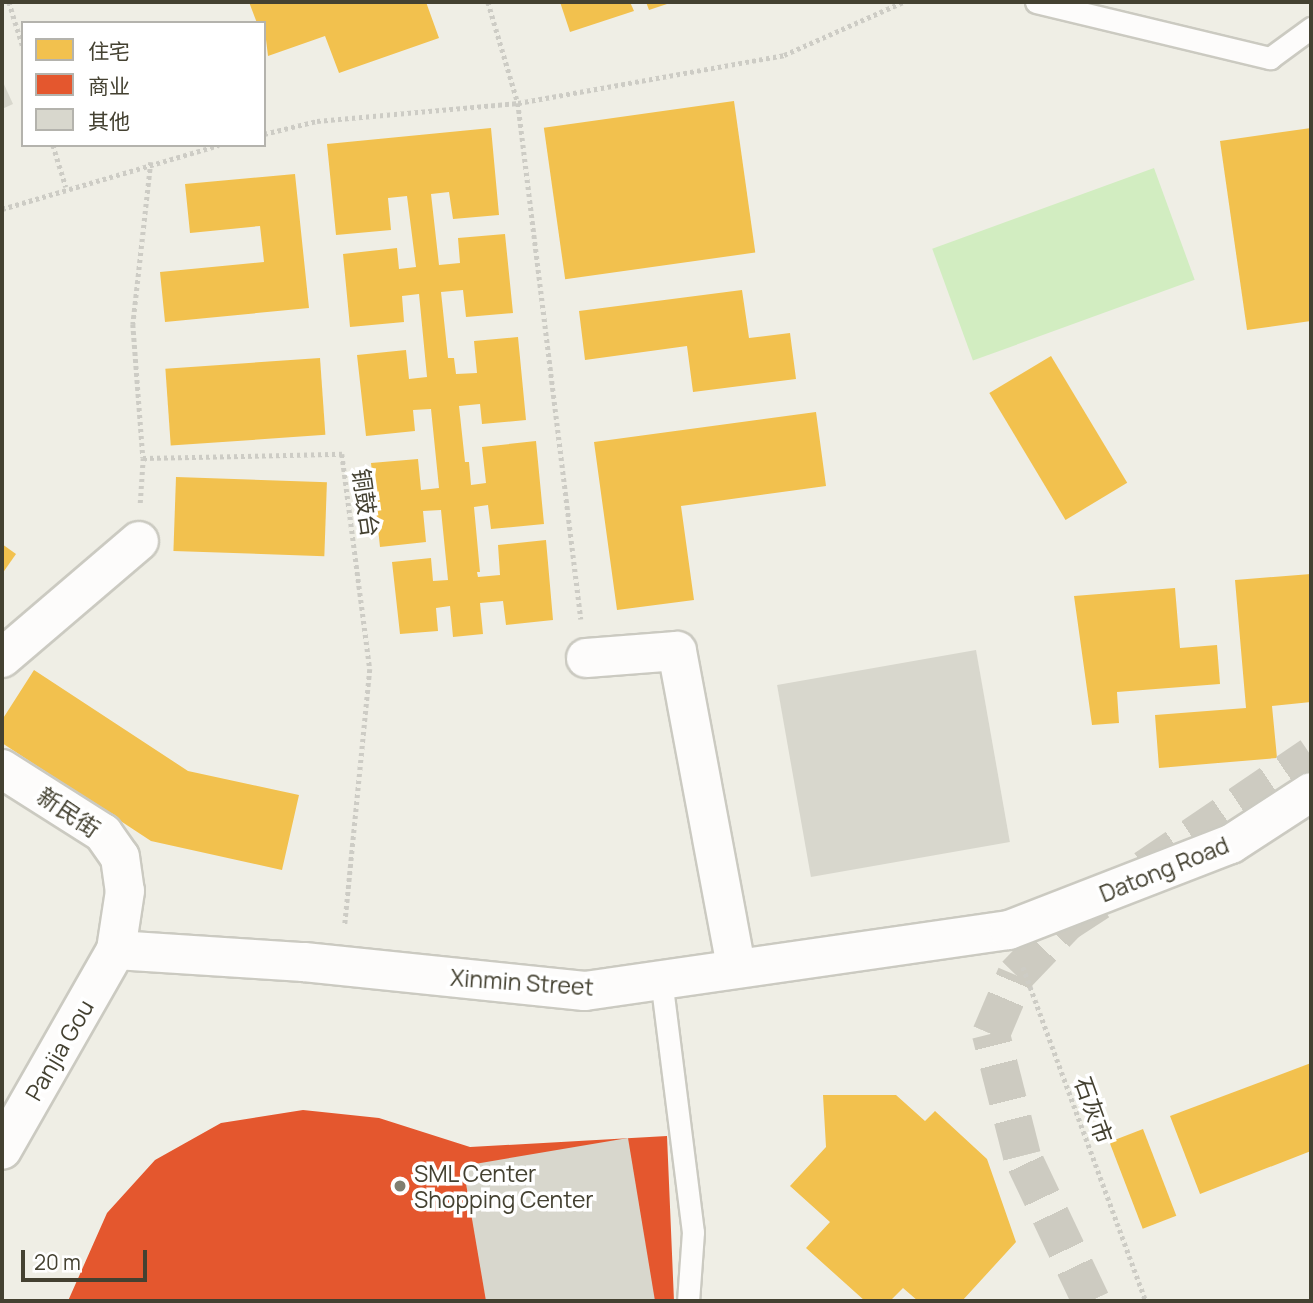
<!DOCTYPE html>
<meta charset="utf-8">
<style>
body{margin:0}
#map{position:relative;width:1313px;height:1303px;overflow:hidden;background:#efeee5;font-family:Manrope,"Noto Sans SC",sans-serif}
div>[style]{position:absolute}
.green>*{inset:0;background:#d2edc1;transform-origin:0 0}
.homes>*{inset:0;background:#f2c14e;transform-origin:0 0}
.shops>*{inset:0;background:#e4572e}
.building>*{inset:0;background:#d8d7cd;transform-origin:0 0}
.secondary-tunnel>*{height:38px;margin-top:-19px;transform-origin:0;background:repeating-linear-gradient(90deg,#cdcbc1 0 38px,transparent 0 57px)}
.path>*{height:4.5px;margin-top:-2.25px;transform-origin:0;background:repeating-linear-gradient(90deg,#cdccc5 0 3.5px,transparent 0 7px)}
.roads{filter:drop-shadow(2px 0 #cbcac1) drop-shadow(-2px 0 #cbcac1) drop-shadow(0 2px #cbcac1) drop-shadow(0 -2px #cbcac1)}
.service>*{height:21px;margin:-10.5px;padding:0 10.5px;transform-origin:10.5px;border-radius:10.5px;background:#fdfcfb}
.minor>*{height:38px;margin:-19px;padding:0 19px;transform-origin:19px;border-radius:19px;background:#fdfcfb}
.dots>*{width:19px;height:19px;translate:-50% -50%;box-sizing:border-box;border:4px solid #fff;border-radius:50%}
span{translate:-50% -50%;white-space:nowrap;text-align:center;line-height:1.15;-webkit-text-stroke:7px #fff;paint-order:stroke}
.street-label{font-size:23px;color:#444131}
.poi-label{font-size:23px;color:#444131}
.left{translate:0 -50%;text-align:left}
.frame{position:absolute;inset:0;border:4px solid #444131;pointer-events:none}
.legend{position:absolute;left:21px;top:21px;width:245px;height:126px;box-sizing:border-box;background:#fff;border:2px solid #b4b3ad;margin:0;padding:9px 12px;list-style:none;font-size:21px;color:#444131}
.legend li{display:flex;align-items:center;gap:14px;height:35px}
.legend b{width:35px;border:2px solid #b4b3ad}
.scale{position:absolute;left:21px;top:1250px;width:126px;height:32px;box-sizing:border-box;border:4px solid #444131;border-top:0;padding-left:9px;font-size:21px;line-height:24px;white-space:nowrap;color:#444131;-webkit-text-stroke:5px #fff;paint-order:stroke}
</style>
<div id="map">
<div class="green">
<div style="left:1154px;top:168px;width:119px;height:236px;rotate:70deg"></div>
</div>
<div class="homes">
<div style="clip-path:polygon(249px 2px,426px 2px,439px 38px,339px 73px,325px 36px,268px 56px,264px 23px,257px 23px)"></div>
<div style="clip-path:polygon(560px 2px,630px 2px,634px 11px,570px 32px)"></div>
<div style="clip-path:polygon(646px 2px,673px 2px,649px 10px)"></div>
<div style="left:734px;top:101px;width:153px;height:192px;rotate:82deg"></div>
<div style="clip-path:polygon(491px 128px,499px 215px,453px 219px,449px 192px,431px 194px,439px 265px,460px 263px,458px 238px,505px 234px,513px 313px,466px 317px,463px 290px,441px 292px,448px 358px,454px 358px,456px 374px,477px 373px,474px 341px,518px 337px,526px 420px,482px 424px,480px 404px,459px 406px,465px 462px,469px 462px,471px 485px,486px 483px,482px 447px,536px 441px,544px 524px,491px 529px,488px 505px,474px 507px,480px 572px,477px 572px,478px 577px,500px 575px,498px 545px,546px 540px,553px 620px,506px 625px,503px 601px,480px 603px,483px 634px,453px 637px,450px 606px,436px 608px,438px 631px,400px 634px,392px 562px,431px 558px,433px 581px,448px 580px,441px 510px,423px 511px,426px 542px,380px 547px,371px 463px,418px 459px,421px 490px,439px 488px,431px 409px,413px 410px,415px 431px,366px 436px,357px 355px,406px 350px,409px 379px,427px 377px,419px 294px,402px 296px,404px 322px,350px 327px,343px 254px,397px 248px,399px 269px,416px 267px,407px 196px,388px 198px,391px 230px,336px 235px,327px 144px)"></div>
<div style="clip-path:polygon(1311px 128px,1311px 321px,1247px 330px,1220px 141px)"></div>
<div style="clip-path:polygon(295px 174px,309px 308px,165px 322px,160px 272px,264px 262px,260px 226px,190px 233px,185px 184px)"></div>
<div style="clip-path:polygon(742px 290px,749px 338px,790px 333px,796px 379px,693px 392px,687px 346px,585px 360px,579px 311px)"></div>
<div style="left:1051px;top:356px;width:148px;height:72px;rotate:59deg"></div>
<div style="left:320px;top:358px;width:77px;height:155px;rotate:86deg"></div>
<div style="clip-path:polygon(816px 412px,826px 486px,681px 506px,694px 600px,617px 610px,594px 442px)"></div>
<div style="left:176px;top:477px;width:151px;height:74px;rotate:2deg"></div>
<div style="clip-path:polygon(2px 544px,16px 554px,2px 574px)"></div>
<div style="clip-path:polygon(1311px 574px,1311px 702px,1272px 706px,1277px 758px,1159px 768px,1155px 715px,1246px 708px,1235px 580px)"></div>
<div style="clip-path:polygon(1175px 588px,1180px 648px,1217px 645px,1220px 684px,1117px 692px,1119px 723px,1092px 725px,1074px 596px)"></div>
<div style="clip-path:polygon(34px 670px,188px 771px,299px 795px,282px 870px,151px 841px,2px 743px,2px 720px)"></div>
<div style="clip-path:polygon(1311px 1063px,1311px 1151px,1200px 1194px,1170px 1116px)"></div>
<div style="clip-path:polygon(823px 1095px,896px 1095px,925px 1121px,935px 1111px,987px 1159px,1016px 1242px,962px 1301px,918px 1301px,903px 1288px,890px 1301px,865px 1301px,806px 1248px,830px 1222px,790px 1186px,826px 1147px)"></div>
<div style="left:1143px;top:1129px;width:93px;height:36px;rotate:69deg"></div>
</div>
<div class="shops">
<div style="clip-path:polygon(303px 1110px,379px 1118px,470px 1147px,667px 1136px,674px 1301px,68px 1301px,107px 1213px,155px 1160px,221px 1123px)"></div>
</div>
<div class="building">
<div style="clip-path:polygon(2px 80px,13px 104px,2px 109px)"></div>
<div style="left:976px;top:650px;width:195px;height:202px;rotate:80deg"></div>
<div style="clip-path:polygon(628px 1138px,655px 1301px,486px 1301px,463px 1166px)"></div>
</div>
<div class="secondary-tunnel">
<div style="left:1145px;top:869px;width:201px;rotate:-34.2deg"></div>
<div style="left:1091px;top:1301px;width:161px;rotate:-115.4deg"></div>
<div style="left:1022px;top:1156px;width:126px;rotate:-104.3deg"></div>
<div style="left:991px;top:1034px;width:64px;rotate:-67deg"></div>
<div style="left:1016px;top:975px;width:74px;rotate:-46.1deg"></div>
<div style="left:1067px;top:922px;width:38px;rotate:-33deg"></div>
</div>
<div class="path">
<div style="left:9px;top:2px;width:47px;rotate:72.7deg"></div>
<div style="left:488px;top:2px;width:105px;rotate:73.5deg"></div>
<div style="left:518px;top:103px;width:520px;rotate:83.04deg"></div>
<div style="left:264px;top:134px;width:55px;rotate:-13.8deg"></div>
<div style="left:317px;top:121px;width:202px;rotate:-5.1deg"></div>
<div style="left:518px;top:103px;width:270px;rotate:-10.2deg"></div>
<div style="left:784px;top:55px;width:130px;rotate:-24deg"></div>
<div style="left:53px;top:145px;width:44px;rotate:72.8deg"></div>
<div style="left:151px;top:162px;width:163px;rotate:96.3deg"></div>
<div style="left:133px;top:324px;width:134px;rotate:85.7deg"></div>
<div style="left:143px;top:458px;width:199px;rotate:-1.2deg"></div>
<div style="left:342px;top:454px;width:217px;rotate:82.6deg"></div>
<div style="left:370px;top:669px;width:258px;rotate:95.6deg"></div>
<div style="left:2px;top:209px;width:226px;rotate:-16.4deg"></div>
<div style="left:140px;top:503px;width:45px;rotate:-86.2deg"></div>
<div style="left:1023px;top:967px;width:356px;rotate:69.8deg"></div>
</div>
<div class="roads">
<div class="service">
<div style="left:1036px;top:2px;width:241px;rotate:13.5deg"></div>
<div style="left:1270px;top:58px;width:51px;rotate:-36.2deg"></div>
<div style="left:661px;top:979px;width:255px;rotate:82.8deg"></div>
<div style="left:693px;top:1232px;width:69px;rotate:94.1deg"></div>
</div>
<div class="minor">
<div style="left:2px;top:658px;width:180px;rotate:-40.5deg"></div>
<div style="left:586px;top:658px;width:91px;rotate:-4.4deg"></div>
<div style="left:677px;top:651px;width:321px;rotate:79.4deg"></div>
<div style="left:2px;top:769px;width:120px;rotate:32.4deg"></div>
<div style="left:103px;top:833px;width:29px;rotate:55deg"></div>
<div style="left:120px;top:857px;width:34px;rotate:82deg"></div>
<div style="left:125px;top:891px;width:60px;rotate:98.7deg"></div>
<div style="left:116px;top:950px;width:230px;rotate:119.7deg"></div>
<div style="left:116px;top:950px;width:188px;rotate:3.7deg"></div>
<div style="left:304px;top:962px;width:282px;rotate:5.9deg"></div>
<div style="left:585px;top:991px;width:428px;rotate:-8.2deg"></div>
<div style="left:1009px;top:930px;width:238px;rotate:-21.2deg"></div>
<div style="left:1231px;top:844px;width:95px;rotate:-33deg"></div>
</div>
</div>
<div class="dots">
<div style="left:400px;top:1186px;background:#807e70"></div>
</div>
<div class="street-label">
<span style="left:366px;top:503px;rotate:82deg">铜鼓台</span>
<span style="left:69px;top:812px;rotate:34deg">新民街</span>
<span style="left:1164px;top:869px;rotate:-22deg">Datong Road</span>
<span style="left:522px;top:982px;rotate:4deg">Xinmin Street</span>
<span style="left:59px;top:1050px;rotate:-60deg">Panjia Gou</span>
<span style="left:1094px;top:1110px;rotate:70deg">石灰市</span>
</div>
<div class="poi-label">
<span class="left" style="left:414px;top:1186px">SML Center<br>Shopping Center</span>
</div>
<div class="frame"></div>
<ul class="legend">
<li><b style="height:19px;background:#f2c14e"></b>住宅</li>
<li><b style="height:19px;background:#e4572e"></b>商业</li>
<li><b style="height:19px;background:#d8d7cd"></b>其他</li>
</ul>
<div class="scale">20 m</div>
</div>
